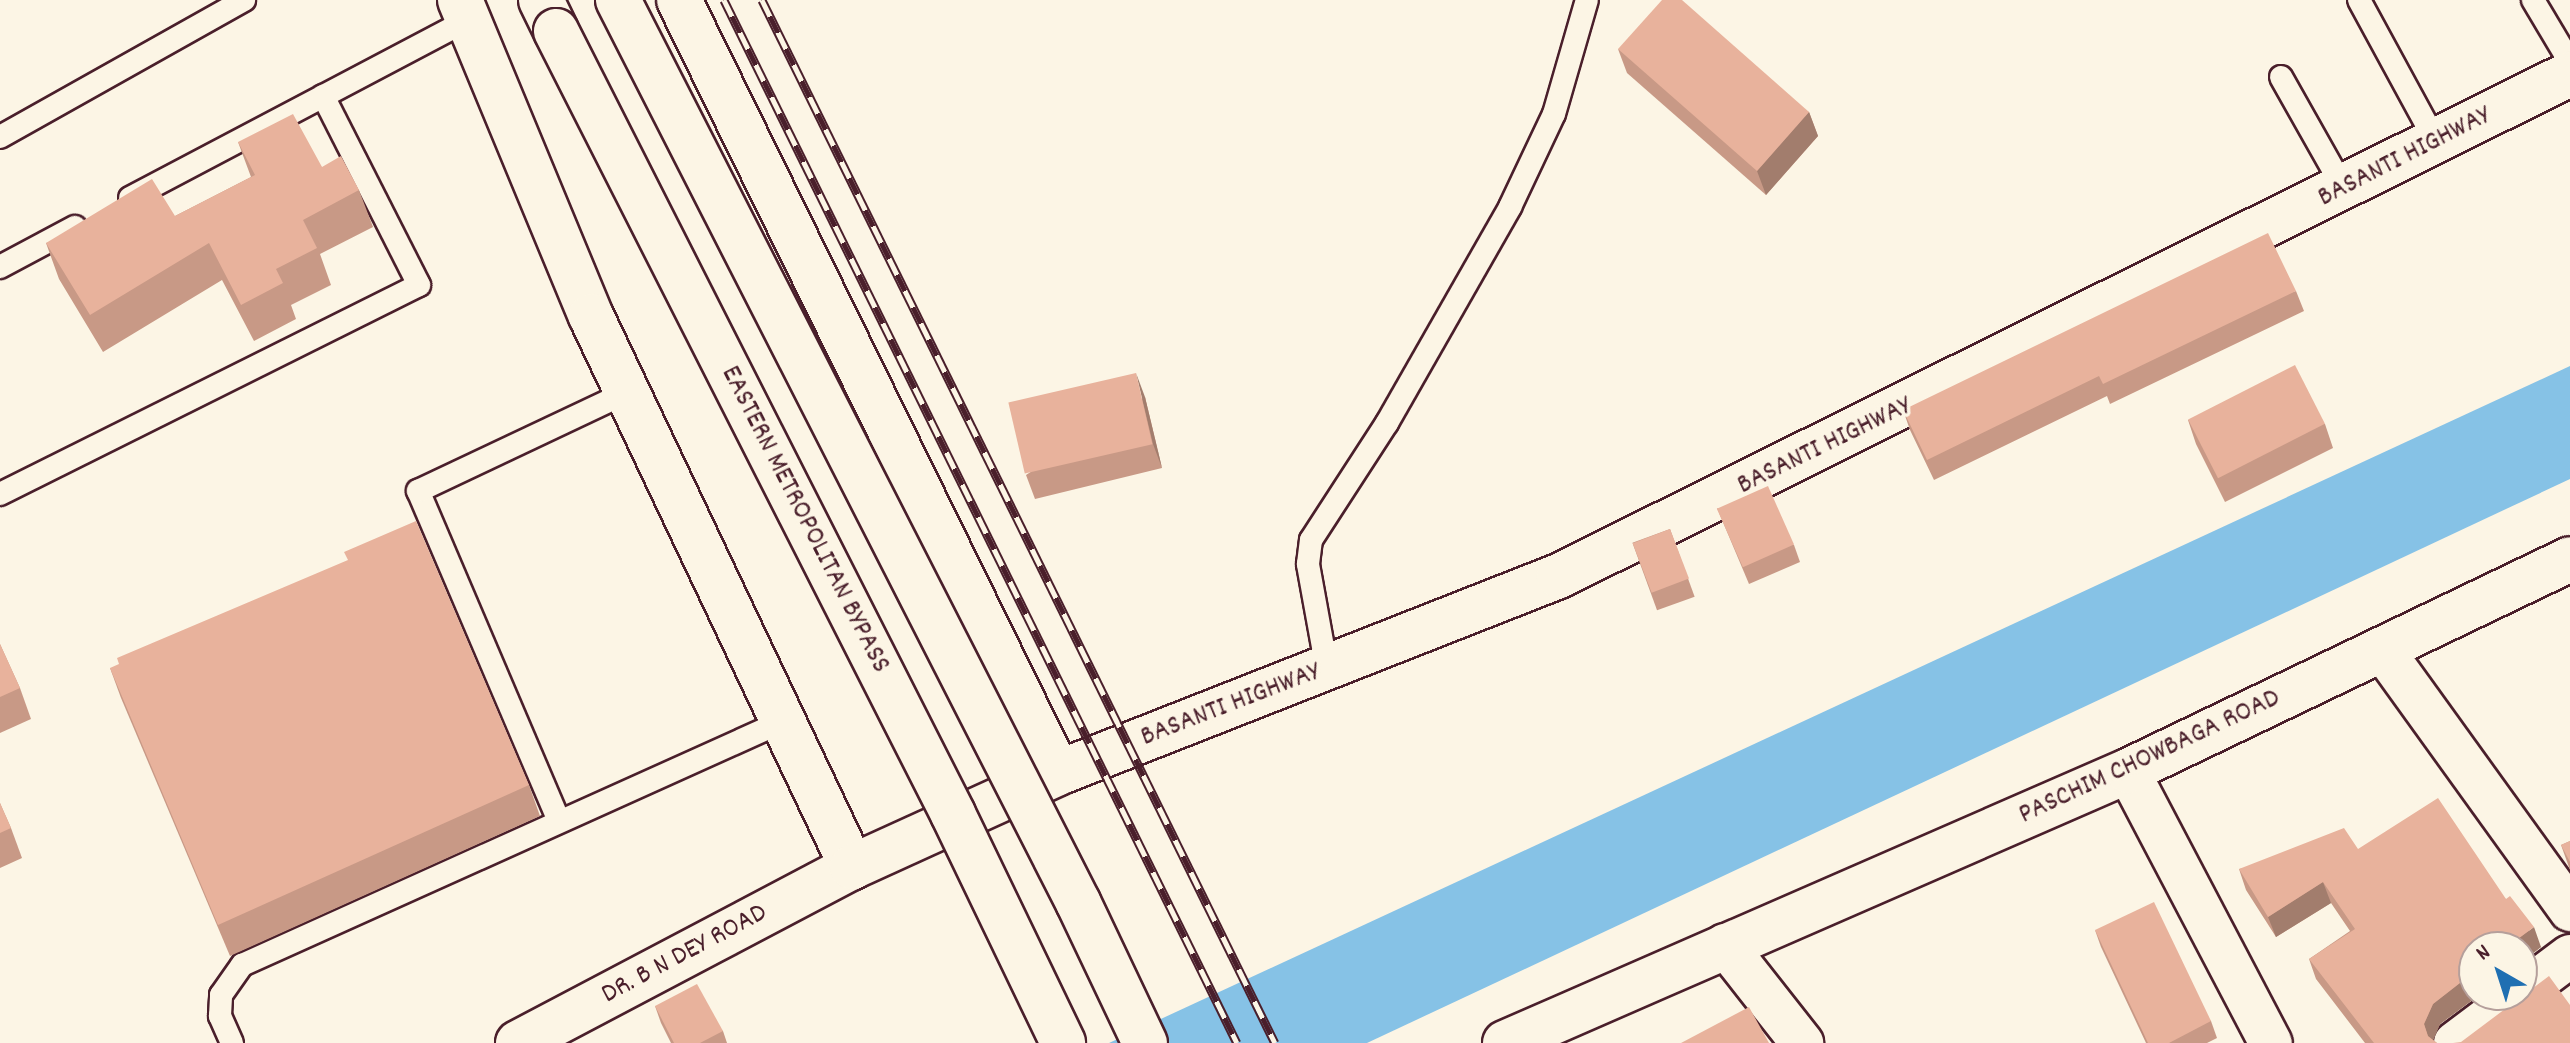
<!DOCTYPE html>
<style>
body{margin:0}
#map{position:relative;width:2570px;height:1043px;overflow:hidden;background:#fcf5e5;font-family:Dekko,sans-serif}
div>[style]{position:absolute}
.water>*{inset:0;background:#86c2e6}
.roads{filter:drop-shadow(2px 0 #4a1f2b) drop-shadow(-2px 0 #4a1f2b) drop-shadow(0 2px #4a1f2b) drop-shadow(0 -2px #4a1f2b)}
.lane>*{height:22px;margin:-11px;padding:0 11px;transform-origin:11px;border-radius:11px;background:#fcf5e5}
.street>*{height:42px;margin:-21px;padding:0 21px;transform-origin:21px;border-radius:21px;background:#fcf5e5}
.secondary>*{height:44px;margin:-22px;padding:0 22px;transform-origin:22px;border-radius:22px;background:#fcf5e5}
.primary>*{height:44px;margin:-22px;padding:0 22px;transform-origin:22px;border-radius:22px;background:#fcf5e5}
.rail>*{height:9px;margin-top:-4.5px;transform-origin:0;background:repeating-linear-gradient(90deg,#fcf5e5 0 18px,#4a1f2b 0 36px);box-sizing:border-box;border-block:2px solid #4a1f2b}
.bridges{filter:drop-shadow(2px 0 #4a1f2b) drop-shadow(-2px 0 #4a1f2b) drop-shadow(0 2px #4a1f2b) drop-shadow(0 -2px #4a1f2b)}
.primary-bridge>*{height:44px;margin:-22px;padding:0 22px;transform-origin:22px;border-radius:22px;background:#fcf5e5}
.wall>*{inset:0;background:#c89986;transform-origin:0 0}
.shaded-wall>*{inset:0;background:#a27d6d}
.building>*{inset:0;background:#e8b29c;transform-origin:0 0}
span{translate:-50% -50%;white-space:nowrap;text-align:center;line-height:1.15;-webkit-text-stroke:7px #fcf5e5;paint-order:stroke}
.street-label{font-size:28px;color:#4a1f2b}
.north{position:absolute;left:2458px;top:931px;width:80px;height:80px;box-sizing:border-box;background:#fcf5e5;border:2px solid #b59f9b;border-radius:50%;rotate:321deg;font-size:22px;font-weight:700;line-height:32px;text-align:center;color:#4a1f2b}
.north::after{content:'';display:block;margin:auto;width:28px;height:36px;background:#1f6fb2;clip-path:polygon(50% 0,100% 100%,50% 72%,0 100%)}
</style>
<div id="map">
<div class="water">
<div style="clip-path:polygon(2570px 366px,2570px 479px,1367px 1043px,1109px 1043px)"></div>
</div>
<div class="roads">
<div class="lane">
<div style="left:2359px;top:0;width:162px;rotate:61.5deg"></div>
<div style="left:2533px;top:0;width:72px;rotate:59.2deg"></div>
<div style="left:2281px;top:77px;width:129px;rotate:60.6deg"></div>
<div style="left:0;top:137px;width:280px;rotate:-29.3deg"></div>
<div style="left:130px;top:198px;width:383px;rotate:-27.8deg"></div>
<div style="left:0;top:267px;width:85px;rotate:-28.1deg"></div>
<div style="left:0;top:494px;width:468px;rotate:-26.5deg"></div>
<div style="left:419px;top:285px;width:212px;rotate:-116.9deg"></div>
<div style="left:1327px;top:669px;width:107px;rotate:-100.3deg"></div>
<div style="left:1308px;top:564px;width:24px;rotate:-83deg"></div>
<div style="left:1311px;top:540px;width:140px;rotate:-57deg"></div>
<div style="left:1387px;top:423px;width:249px;rotate:-60.3deg"></div>
<div style="left:1510px;top:207px;width:103px;rotate:-64.7deg"></div>
<div style="left:1554px;top:114px;width:119px;rotate:-73.9deg"></div>
<div style="left:559px;top:821px;width:359px;rotate:-113.1deg"></div>
<div style="left:418px;top:491px;width:231px;rotate:-25.3deg"></div>
<div style="left:232px;top:1043px;width:30px;rotate:-114deg"></div>
<div style="left:220px;top:1016px;width:21px;rotate:-87deg"></div>
<div style="left:221px;top:995px;width:37px;rotate:-55deg"></div>
<div style="left:242px;top:965px;width:597px;rotate:-24.25deg"></div>
</div>
<div class="street">
<div style="left:2382px;top:649px;width:322px;rotate:54.2deg"></div>
<div style="left:2128px;top:771px;width:307px;rotate:62.3deg"></div>
<div style="left:1725px;top:945px;width:125px;rotate:51.8deg"></div>
<div style="left:2522px;top:992px;width:60px;rotate:-36.9deg"></div>
<div style="left:2455px;top:1043px;width:80px;rotate:-36.9deg"></div>
</div>
<div class="secondary">
<div style="left:518px;top:1043px;width:378px;rotate:-27.8deg"></div>
<div style="left:1505px;top:1043px;width:680px;rotate:-23.59deg"></div>
<div style="left:2128px;top:771px;width:490px;rotate:-25.6deg"></div>
</div>
<div class="primary">
<div style="left:460px;top:0;width:342px;rotate:67.5deg"></div>
<div style="left:591px;top:316px;width:610px;rotate:64.65deg"></div>
<div style="left:852px;top:867px;width:226px;rotate:-24.5deg"></div>
<div style="left:1058px;top:773px;width:538px;rotate:-21.47deg"></div>
<div style="left:1559px;top:576px;width:1129px;rotate:-26.41deg"></div>
<div style="left:541px;top:0;width:34px;rotate:64deg"></div>
<div style="left:679px;top:0;width:861px;rotate:63.88deg"></div>
</div>
</div>
<div class="rail">
<div style="left:724px;top:0;width:1162px;rotate:63.81deg"></div>
<div style="left:762px;top:0;width:1162px;rotate:63.81deg"></div>
</div>
<div class="bridges">
<div class="primary-bridge">
<div style="left:618px;top:0;width:1013px;rotate:62.98deg"></div>
<div style="left:1078px;top:902px;width:156px;rotate:64.6deg"></div>
<div style="left:556px;top:31px;width:878px;rotate:63.11deg"></div>
<div style="left:953px;top:814px;width:254px;rotate:64.3deg"></div>
</div>
</div>
<div class="wall">
<div style="clip-path:polygon(1618px 49px,1809px 112px,1818px 136px,1766px 195px,1627px 73px)"></div>
<div style="clip-path:polygon(238px 142px,322px 167px,359px 190px,373px 227px,320px 254px,331px 285px,291px 305px,296px 319px,254px 341px,222px 280px,103px 352px,59px 279px,46px 243px,175px 216px,251px 177px)"></div>
<div style="clip-path:polygon(2296px 291px,2304px 311px,2110px 404px,2107px 396px,1934px 480px,1910px 430px,1903px 410px)"></div>
<div style="clip-path:polygon(1145px 397px,1162px 468px,1035px 499px,1026px 475px)"></div>
<div style="clip-path:polygon(2188px 420px,2325px 424px,2333px 448px,2225px 502px,2196px 444px)"></div>
<div style="clip-path:polygon(1717px 508px,1794px 545px,1800px 562px,1749px 584px)"></div>
<div style="left:1670px;top:529px;width:72px;height:40px;rotate:70deg"></div>
<div style="clip-path:polygon(0 644px,20px 688px,31px 719px,0 733px)"></div>
<div style="clip-path:polygon(110px 668px,529px 785px,540px 816px,230px 956px,121px 698px)"></div>
<div style="clip-path:polygon(0 803px,11px 828px,22px 858px,0 868px)"></div>
<div style="clip-path:polygon(2570px 841px,2570px 870px,2561px 845px)"></div>
<div style="clip-path:polygon(2358px 849px,2506px 899px,2541px 947px,2474px 995px,2479px 995px,2440px 1024px,2433px 1040px,2437px 1043px,2365px 1043px,2316px 979px,2309px 959px,2350px 931px,2331px 903px,2276px 937px,2246px 890px,2239px 869px)"></div>
<div style="clip-path:polygon(2095px 930px,2211px 1021px,2217px 1038px,2207px 1043px,2146px 1043px,2101px 947px)"></div>
<div style="clip-path:polygon(655px 1006px,723px 1031px,727px 1043px,671px 1043px,661px 1023px)"></div>
</div>
<div class="shaded-wall">
<div style="clip-path:polygon(1809px 112px,1818px 136px,1766px 195px,1757px 171px)"></div>
<div style="clip-path:polygon(1136px 373px,1145px 397px,1162px 468px,1153px 444px)"></div>
<div style="clip-path:polygon(2323px 882px,2331px 903px,2276px 937px,2268px 917px)"></div>
<div style="clip-path:polygon(2534px 927px,2541px 947px,2522px 962px,2522px 947px,2507px 947px)"></div>
<div style="clip-path:polygon(2474px 972px,2474px 995px,2479px 995px,2440px 1024px,2432px 1043px,2430px 1043px,2424px 1024px,2433px 1004px)"></div>
</div>
<div class="building">
<div style="clip-path:polygon(1662px 0,1682px 0,1809px 112px,1757px 171px,1618px 49px)"></div>
<div style="clip-path:polygon(293px 114px,322px 167px,341px 156px,359px 190px,303px 220px,317px 248px,276px 269px,283px 283px,241px 305px,209px 243px,90px 315px,46px 243px,152px 179px,175px 216px,255px 175px,238px 142px)"></div>
<div style="clip-path:polygon(2268px 233px,2296px 291px,2103px 384px,2099px 376px,1927px 460px,1903px 410px)"></div>
<div style="left:2295px;top:365px;width:66px;height:120px;rotate:63deg"></div>
<div style="left:1136px;top:373px;width:73px;height:131px;rotate:77deg"></div>
<div style="left:1768px;top:486px;width:64px;height:56px;rotate:66deg"></div>
<div style="clip-path:polygon(416px 521px,529px 785px,218px 925px,110px 668px,119px 664px,117px 658px,348px 560px,344px 552px)"></div>
<div style="left:1670px;top:529px;width:53px;height:40px;rotate:69deg"></div>
<div style="clip-path:polygon(0 644px,20px 688px,0 697px)"></div>
<div style="clip-path:polygon(2438px 798px,2506px 899px,2510px 896px,2534px 927px,2507px 947px,2474px 947px,2474px 972px,2433px 1004px,2424px 1024px,2428px 1036px,2437px 1043px,2374px 1043px,2309px 959px,2355px 929px,2323px 882px,2268px 917px,2239px 869px,2344px 828px,2358px 849px)"></div>
<div style="clip-path:polygon(0 803px,11px 828px,0 833px)"></div>
<div style="clip-path:polygon(2570px 841px,2570px 862px,2561px 845px)"></div>
<div style="clip-path:polygon(2154px 902px,2211px 1021px,2169px 1043px,2148px 1043px,2095px 930px)"></div>
<div style="clip-path:polygon(2549px 976px,2570px 1005px,2570px 1043px,2453px 1043px,2461px 1042px)"></div>
<div style="clip-path:polygon(697px 984px,723px 1031px,700px 1043px,674px 1043px,655px 1006px)"></div>
<div style="clip-path:polygon(1749px 1007px,1769px 1043px,1681px 1043px)"></div>
</div>
<div class="street-label">
<span style="left:2405px;top:158px;rotate:-27deg">BASANTI HIGHWAY</span>
<span style="left:1825px;top:447px;rotate:-26deg">BASANTI HIGHWAY</span>
<span style="left:804px;top:520px;rotate:63deg">EASTERN METROPOLITAN BYPASS</span>
<span style="left:1231px;top:706px;rotate:-21deg">BASANTI HIGHWAY</span>
<span style="left:2150px;top:758px;rotate:-25deg">PASCHIM CHOWBAGA ROAD</span>
<span style="left:685px;top:955px;rotate:-28deg">DR. B N DEY ROAD</span>
</div>
<div class="north">N</div>
</div>
